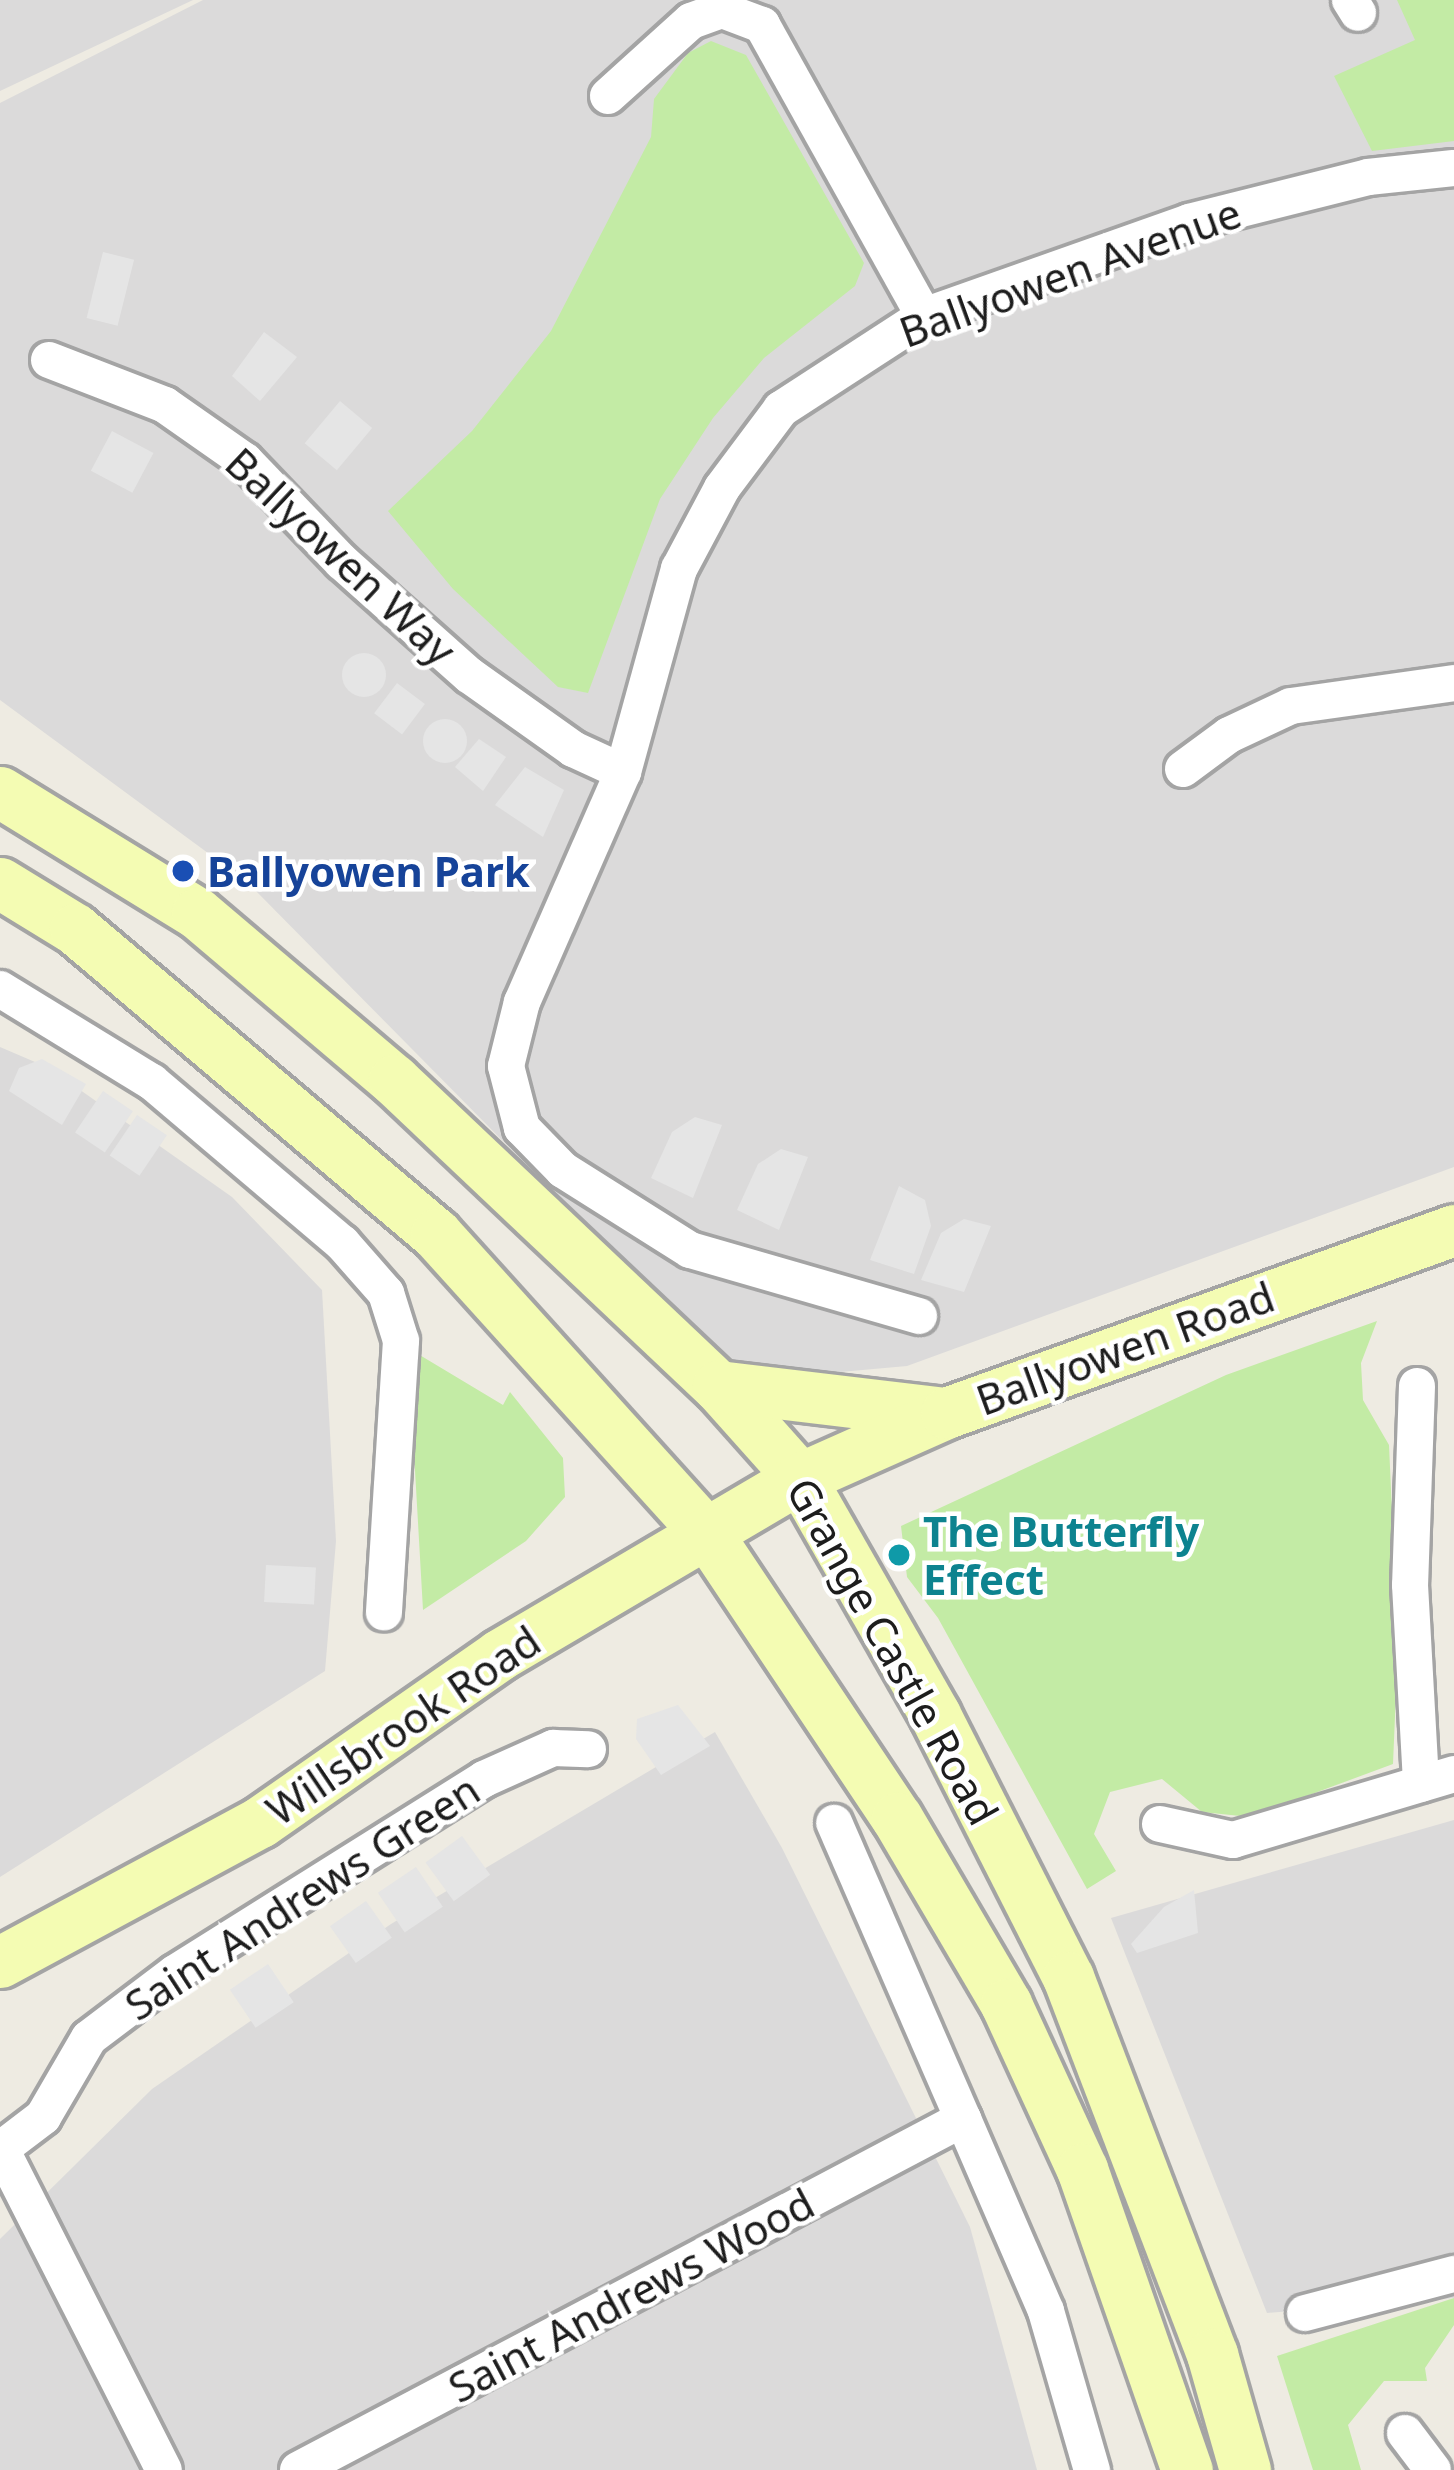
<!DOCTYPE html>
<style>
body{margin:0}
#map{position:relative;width:1454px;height:2470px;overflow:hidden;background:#eeebe2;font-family:"Noto Sans",sans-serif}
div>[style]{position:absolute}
.residential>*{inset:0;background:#dbdada}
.grass>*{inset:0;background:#c3eba5}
.parking>*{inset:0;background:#e5e5e5;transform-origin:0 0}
.round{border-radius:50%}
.roads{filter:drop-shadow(3px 0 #a4a4a4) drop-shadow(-3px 0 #a4a4a4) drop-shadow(0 3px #a4a4a4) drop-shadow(0 -3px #a4a4a4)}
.street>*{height:36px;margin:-18px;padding:0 18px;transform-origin:18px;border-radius:18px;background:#fff}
.secondary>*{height:51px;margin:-25.5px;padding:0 25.5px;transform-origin:25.5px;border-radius:25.5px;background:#f4fcb3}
.dots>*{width:33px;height:33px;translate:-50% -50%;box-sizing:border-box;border:6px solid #fff;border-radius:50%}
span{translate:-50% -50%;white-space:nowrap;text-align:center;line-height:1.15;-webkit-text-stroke:9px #fff;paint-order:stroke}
.street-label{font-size:42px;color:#1d1d1d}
.transit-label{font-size:42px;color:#164399;font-weight:700}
.left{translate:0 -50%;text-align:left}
.culture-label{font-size:42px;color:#0d838f;font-weight:700}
</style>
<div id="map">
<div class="residential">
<div style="clip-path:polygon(0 0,193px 0,0 91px)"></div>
<div style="clip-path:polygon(203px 0,1454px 0,1454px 1167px,907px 1366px,740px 1381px,246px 881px,0 700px,0 103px)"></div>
<div style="clip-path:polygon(0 1047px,49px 1068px,232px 1197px,322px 1290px,336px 1541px,325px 1671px,0 1877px)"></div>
<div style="clip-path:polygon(715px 1732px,782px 1848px,970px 2227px,1037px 2470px,0 2470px,0 2239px,152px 2089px,391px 1924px)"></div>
<div style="clip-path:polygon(1454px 1820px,1454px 2298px,1267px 2313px,1111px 1918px)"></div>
</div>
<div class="grass">
<div style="clip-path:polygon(1397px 0,1454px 0,1454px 141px,1372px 151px,1334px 76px,1415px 40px)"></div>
<div style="clip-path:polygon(711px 41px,746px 55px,864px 263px,855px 286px,764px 358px,713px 418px,660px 499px,588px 693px,558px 687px,453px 589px,388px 511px,472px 431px,551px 331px,651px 137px,654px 99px,688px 53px)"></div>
<div style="clip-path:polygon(1377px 1321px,1361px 1363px,1363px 1400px,1389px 1445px,1398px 1645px,1393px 1764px,1250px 1817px,1202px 1812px,1162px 1779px,1110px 1792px,1094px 1834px,1116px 1871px,1087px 1889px,938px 1618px,907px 1577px,901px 1526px,1226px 1375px)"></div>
<div style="clip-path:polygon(408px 1348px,503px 1405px,510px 1392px,563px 1458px,565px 1497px,526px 1541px,423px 1610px)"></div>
<div style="clip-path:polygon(1454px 2298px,1454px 2325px,1425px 2368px,1427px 2381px,1384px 2381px,1348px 2425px,1361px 2470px,1313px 2470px,1277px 2356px)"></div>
</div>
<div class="parking">
<div style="left:103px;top:252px;width:32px;height:68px;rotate:14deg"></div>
<div style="clip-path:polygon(264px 332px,297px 357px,260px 401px,232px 376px)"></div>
<div style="left:340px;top:401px;width:42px;height:55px;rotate:40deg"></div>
<div style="left:112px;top:431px;width:47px;height:45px;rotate:28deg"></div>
<div class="round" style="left:342px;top:653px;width:44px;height:44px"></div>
<div style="left:397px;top:683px;width:35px;height:38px;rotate:37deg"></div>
<div class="round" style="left:423px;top:719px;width:44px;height:44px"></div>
<div style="clip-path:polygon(479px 739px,506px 757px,483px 791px,455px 767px)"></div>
<div style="clip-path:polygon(525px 767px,564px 790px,543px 837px,495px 805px)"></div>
<div style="clip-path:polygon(42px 1059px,86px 1084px,62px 1125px,9px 1091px,19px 1068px)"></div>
<div style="left:103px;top:1091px;width:36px;height:50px;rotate:34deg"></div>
<div style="left:137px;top:1115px;width:36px;height:49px;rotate:34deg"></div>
<div style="clip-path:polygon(695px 1117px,722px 1125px,693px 1198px,651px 1178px,672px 1132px)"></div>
<div style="clip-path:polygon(781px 1149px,808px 1157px,779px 1230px,737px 1210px,758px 1164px)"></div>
<div style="clip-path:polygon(899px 1186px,925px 1200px,931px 1226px,914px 1274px,870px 1260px)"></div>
<div style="clip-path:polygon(964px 1219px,991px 1226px,964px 1292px,921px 1280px,941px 1233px)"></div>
<div style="left:266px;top:1565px;width:50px;height:37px;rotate:3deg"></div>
<div style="clip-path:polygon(678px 1705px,710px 1746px,661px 1775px,636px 1739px,637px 1719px)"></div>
<div style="left:462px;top:1836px;width:48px;height:45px;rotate:54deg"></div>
<div style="left:416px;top:1867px;width:48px;height:46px;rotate:56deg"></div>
<div style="clip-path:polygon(1194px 1890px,1198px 1933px,1137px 1953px,1131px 1944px,1164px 1907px)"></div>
<div style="left:366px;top:1901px;width:45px;height:44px;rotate:55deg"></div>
<div style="left:268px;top:1964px;width:46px;height:46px;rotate:56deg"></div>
</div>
<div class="roads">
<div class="street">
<div style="left:1350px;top:0;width:15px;rotate:58deg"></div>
<div style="left:608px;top:96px;width:112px;rotate:-42.1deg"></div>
<div style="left:691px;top:21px;width:33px;rotate:-20deg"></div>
<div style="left:722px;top:10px;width:43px;rotate:20.6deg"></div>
<div style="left:762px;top:25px;width:333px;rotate:60.9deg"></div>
<div style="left:49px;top:360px;width:124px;rotate:21.2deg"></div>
<div style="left:165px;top:405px;width:98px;rotate:35deg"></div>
<div style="left:245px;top:461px;width:140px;rotate:46.2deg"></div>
<div style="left:342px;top:562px;width:170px;rotate:41.7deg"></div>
<div style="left:469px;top:675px;width:128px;rotate:35.4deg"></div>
<div style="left:573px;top:749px;width:55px;rotate:24.7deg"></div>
<div style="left:1183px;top:769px;width:57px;rotate:-36.5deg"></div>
<div style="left:1229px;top:735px;width:68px;rotate:-25.1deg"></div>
<div style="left:1291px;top:706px;width:165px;rotate:-8deg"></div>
<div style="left:0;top:989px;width:178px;rotate:31.5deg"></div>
<div style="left:152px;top:1082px;width:249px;rotate:40.3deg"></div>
<div style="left:342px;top:1243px;width:67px;rotate:48.7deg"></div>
<div style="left:386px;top:1293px;width:50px;rotate:72.6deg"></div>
<div style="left:401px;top:1341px;width:272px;rotate:93.6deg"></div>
<div style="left:919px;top:1316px;width:238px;rotate:-163.9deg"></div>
<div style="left:690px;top:1250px;width:150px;rotate:-147.8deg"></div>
<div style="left:563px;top:1170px;width:59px;rotate:-134.3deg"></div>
<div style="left:522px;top:1128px;width:64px;rotate:-104.5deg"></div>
<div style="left:506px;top:1066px;width:66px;rotate:-76deg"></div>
<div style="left:522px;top:1002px;width:251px;rotate:-66.3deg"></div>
<div style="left:623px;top:772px;width:211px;rotate:-74.6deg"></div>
<div style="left:679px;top:569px;width:92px;rotate:-62deg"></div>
<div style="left:722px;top:488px;width:99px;rotate:-53.2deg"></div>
<div style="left:781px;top:409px;width:171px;rotate:-33deg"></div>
<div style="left:924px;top:316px;width:281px;rotate:-19.5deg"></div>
<div style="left:1189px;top:222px;width:185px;rotate:-14.1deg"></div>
<div style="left:1368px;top:177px;width:86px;rotate:-6deg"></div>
<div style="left:1417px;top:1386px;width:199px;rotate:92deg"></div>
<div style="left:1410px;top:1585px;width:199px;rotate:86.8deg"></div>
<div style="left:1160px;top:1824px;width:75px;rotate:12.4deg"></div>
<div style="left:1233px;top:1840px;width:231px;rotate:-16.6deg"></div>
<div style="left:963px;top:2119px;width:209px;rotate:66.6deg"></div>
<div style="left:1046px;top:2311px;width:166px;rotate:73.9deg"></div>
<div style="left:0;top:2147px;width:362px;rotate:63.1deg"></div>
<div style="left:1px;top:2149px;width:53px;rotate:-37.3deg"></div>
<div style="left:43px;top:2117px;width:91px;rotate:-59.8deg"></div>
<div style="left:89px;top:2038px;width:108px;rotate:-37.1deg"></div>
<div style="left:175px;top:1973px;width:365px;rotate:-32.1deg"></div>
<div style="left:484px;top:1779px;width:76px;rotate:-24.2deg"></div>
<div style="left:553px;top:1748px;width:35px;rotate:2deg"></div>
<div style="left:1305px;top:2313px;width:154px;rotate:-14.7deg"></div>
<div style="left:1405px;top:2433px;width:46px;rotate:52.9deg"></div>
<div style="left:298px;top:2470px;width:752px;rotate:-27.83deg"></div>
<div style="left:963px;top:2119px;width:323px;rotate:-113.5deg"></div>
</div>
<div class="secondary">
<div style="left:0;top:792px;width:231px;rotate:31.6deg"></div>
<div style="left:197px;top:913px;width:258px;rotate:40.3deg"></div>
<div style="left:394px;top:1080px;width:446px;rotate:43.4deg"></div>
<div style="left:718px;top:1386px;width:123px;rotate:48.3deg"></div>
<div style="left:800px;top:1478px;width:273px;rotate:60.3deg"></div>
<div style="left:935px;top:1715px;width:294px;rotate:63.1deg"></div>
<div style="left:1068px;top:1977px;width:404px;rotate:69.1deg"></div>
<div style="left:1212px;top:2354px;width:121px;rotate:74.1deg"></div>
<div style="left:0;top:883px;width:88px;rotate:31.5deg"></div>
<div style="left:75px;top:929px;width:473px;rotate:40.2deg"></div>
<div style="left:436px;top:1234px;width:406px;rotate:47.9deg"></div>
<div style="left:708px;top:1535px;width:340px;rotate:56.3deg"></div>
<div style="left:897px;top:1818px;width:216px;rotate:59.6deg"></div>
<div style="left:1006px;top:2004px;width:182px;rotate:65.3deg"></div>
<div style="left:1082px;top:2169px;width:319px;rotate:70.8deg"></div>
<div style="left:718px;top:1386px;width:229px;rotate:6.8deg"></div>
<div style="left:0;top:1962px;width:295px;rotate:-28.3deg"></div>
<div style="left:260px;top:1822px;width:292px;rotate:-34.9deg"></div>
<div style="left:499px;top:1655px;width:349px;rotate:-30.5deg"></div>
<div style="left:800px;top:1478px;width:160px;rotate:-24deg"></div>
<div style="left:946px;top:1413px;width:540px;rotate:-19.81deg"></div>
</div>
</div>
<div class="dots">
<div style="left:183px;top:871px;background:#1a4fb4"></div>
<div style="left:899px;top:1555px;background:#0f9aa8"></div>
</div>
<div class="street-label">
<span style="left:1070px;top:272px;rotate:-20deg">Ballyowen Avenue</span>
<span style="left:341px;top:556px;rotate:43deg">Ballyowen Way</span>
<span style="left:1125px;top:1348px;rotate:-20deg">Ballyowen Road</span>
<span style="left:893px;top:1651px;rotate:61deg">Grange Castle Road</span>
<span style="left:403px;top:1725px;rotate:-34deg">Willsbrook Road</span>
<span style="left:302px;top:1897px;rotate:-33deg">Saint Andrews Green</span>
<span style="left:631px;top:2295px;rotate:-28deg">Saint Andrews Wood</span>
</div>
<div class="transit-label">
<span class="left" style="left:207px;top:871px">Ballyowen Park</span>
</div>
<div class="culture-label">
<span class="left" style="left:923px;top:1555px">The Butterfly<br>Effect</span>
</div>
</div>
